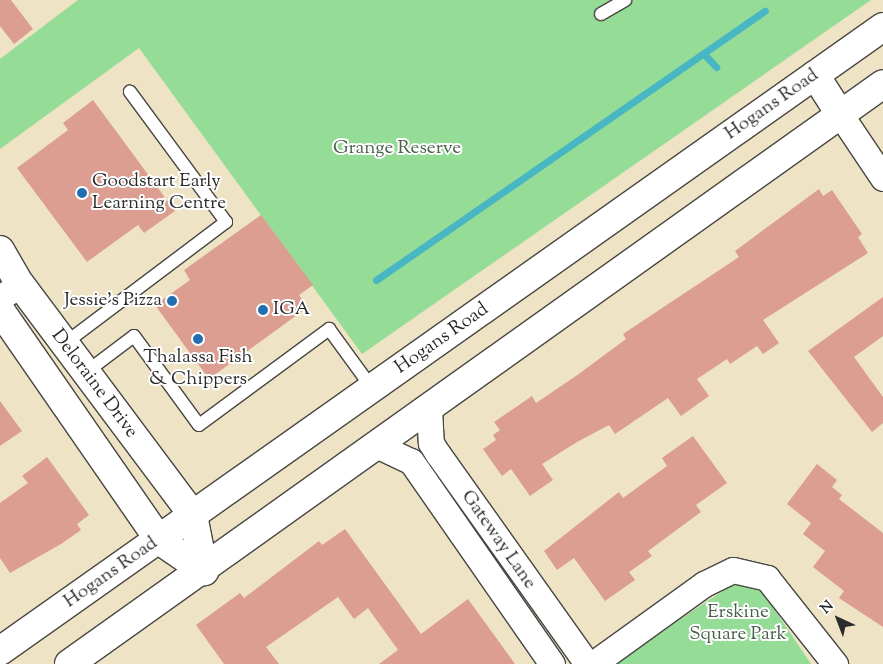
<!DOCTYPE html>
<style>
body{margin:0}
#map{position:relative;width:883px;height:664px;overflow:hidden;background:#eee3c5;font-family:"Sorts Mill Goudy",serif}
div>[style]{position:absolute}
.green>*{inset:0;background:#95dc96}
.stream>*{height:7px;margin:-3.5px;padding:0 3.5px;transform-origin:3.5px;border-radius:3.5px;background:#48b6c3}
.building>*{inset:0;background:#db9e91}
.roads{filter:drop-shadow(1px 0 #484742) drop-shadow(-1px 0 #484742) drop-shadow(0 1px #484742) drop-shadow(0 -1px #484742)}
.service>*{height:12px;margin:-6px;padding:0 6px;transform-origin:6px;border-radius:6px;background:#fff}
.minor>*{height:25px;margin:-12.5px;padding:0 12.5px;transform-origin:12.5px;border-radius:12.5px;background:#fff}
.tertiary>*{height:28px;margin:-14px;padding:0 14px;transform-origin:14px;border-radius:14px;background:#fff}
.dots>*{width:14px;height:14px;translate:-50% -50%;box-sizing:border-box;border:2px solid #fff;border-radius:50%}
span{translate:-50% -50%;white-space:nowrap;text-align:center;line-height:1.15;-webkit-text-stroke:4px #fff;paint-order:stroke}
.street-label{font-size:19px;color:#2b2b2b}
.park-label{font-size:19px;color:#4b604b}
.poi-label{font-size:19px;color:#2b2b2b}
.left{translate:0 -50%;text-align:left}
.right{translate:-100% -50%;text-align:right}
.north{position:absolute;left:813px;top:594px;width:50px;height:50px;-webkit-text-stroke:4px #fff;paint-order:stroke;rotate:317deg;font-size:14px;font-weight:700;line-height:20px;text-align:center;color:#2b2b2b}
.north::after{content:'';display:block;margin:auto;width:18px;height:22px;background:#2b2b2b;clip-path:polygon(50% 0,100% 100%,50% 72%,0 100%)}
</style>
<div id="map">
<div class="green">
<div style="clip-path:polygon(78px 0,871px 0,362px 354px,139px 48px,0 149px,0 59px)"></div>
<div style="clip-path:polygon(736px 582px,762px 591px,811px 664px,613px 664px)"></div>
</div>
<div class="stream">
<div style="left:704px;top:54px;width:18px;rotate:47deg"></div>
<div style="left:376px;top:280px;width:473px;rotate:-34.7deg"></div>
</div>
<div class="building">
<div style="clip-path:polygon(0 0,11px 0,33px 29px,14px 44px,0 26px)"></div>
<div style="clip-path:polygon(93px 100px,175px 211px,144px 233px,138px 225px,87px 262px,17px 168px,68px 130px,63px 123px)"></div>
<div style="clip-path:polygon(819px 189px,823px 196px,832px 190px,862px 234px,858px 237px,868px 253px,763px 320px,779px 343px,763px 354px,757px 346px,730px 364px,727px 359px,697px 379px,709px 396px,681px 416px,668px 398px,615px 434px,609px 425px,577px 442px,542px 464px,553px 480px,530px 496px,511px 469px,502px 476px,483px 449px,496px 440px,493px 435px,500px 430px,494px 422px,532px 396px,536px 403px,576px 376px,626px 339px,623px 334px,739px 257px,735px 251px)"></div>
<div style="clip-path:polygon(261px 215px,313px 285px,299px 295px,308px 307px,209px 379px,155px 305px,190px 280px,184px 270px)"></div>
<div style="clip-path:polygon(883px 297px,883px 336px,854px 357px,883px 397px,883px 423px,872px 432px,808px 351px)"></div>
<div style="clip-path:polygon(0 401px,22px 431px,0 446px)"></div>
<div style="clip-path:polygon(693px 436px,727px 483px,696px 505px,701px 512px,648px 551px,652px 556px,629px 572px,635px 580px,605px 601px,574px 558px,557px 570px,544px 551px,619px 492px,623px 498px,667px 466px,662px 458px)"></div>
<div style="clip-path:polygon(47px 457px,89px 515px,77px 524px,81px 530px,61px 544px,10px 573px,0 558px,0 503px,28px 483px,22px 476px)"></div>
<div style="clip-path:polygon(817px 464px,837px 480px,832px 487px,842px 495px,839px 499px,883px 533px,883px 627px,839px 598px,844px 591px,813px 567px,825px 551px,803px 534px,811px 523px,787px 504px)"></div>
<div style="clip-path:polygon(345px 529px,421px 634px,468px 599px,515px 664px,379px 664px,398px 650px,368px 608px,354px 619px,338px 597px,266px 647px,279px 664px,224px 664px,196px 625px,240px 593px,244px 598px,319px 541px,322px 545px)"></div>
</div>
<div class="roads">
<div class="service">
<div style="left:601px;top:14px;width:28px;rotate:-30deg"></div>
<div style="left:64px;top:344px;width:203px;rotate:-37deg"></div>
<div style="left:226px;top:222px;width:162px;rotate:-126.4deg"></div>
<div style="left:85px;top:373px;width:61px;rotate:-37.1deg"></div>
<div style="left:134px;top:336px;width:110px;rotate:53.9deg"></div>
<div style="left:199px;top:425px;width:162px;rotate:-36.4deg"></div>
<div style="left:329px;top:329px;width:73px;rotate:53.9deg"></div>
</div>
<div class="minor">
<div style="left:840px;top:114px;width:77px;rotate:56.1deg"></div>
<div style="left:0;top:298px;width:24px;rotate:-35deg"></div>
<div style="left:429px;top:408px;width:35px;rotate:87deg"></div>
<div style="left:431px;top:443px;width:13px;rotate:58deg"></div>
<div style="left:438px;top:454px;width:257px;rotate:54.6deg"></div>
<div style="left:376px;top:445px;width:38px;rotate:25deg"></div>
<div style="left:411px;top:461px;width:247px;rotate:55.2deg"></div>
<div style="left:593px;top:664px;width:137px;rotate:-35.8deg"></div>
<div style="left:704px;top:584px;width:32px;rotate:-26deg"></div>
<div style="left:733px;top:570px;width:35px;rotate:13deg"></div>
<div style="left:767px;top:578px;width:110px;rotate:51.7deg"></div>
</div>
<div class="tertiary">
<div style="left:815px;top:75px;width:46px;rotate:57.3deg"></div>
<div style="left:0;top:250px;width:39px;rotate:60deg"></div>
<div style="left:20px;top:284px;width:289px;rotate:53.2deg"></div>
<div style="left:193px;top:515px;width:57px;rotate:78.9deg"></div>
<div style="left:0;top:310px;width:280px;rotate:55.3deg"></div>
<div style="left:159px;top:540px;width:55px;rotate:34.6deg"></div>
<div style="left:0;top:651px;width:1081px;rotate:-35.25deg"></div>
<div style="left:69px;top:664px;width:999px;rotate:-35.47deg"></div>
</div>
</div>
<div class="dots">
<div style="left:82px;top:193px;background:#1f6fb2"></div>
<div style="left:172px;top:301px;background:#1f6fb2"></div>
<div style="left:263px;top:310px;background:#1f6fb2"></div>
<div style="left:198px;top:339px;background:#1f6fb2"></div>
</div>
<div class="street-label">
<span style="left:772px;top:105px;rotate:-35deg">Hogans Road</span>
<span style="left:442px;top:339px;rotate:-35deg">Hogans Road</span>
<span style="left:94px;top:384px;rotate:53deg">Deloraine Drive</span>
<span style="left:498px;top:540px;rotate:55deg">Gateway Lane</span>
<span style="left:111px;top:573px;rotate:-35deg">Hogans Road</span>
</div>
<div class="park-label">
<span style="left:397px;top:149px">Grange Reserve</span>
<span style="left:738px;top:624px">Erskine<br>Square Park</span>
</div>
<div class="poi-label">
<span class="left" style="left:92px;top:193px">Goodstart Early<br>Learning Centre</span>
<span class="right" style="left:162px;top:301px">Jessie's Pizza</span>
<span class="left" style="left:273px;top:310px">IGA</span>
<span style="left:198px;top:369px">Thalassa Fish<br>&amp; Chippers</span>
</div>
<div class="north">N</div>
</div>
